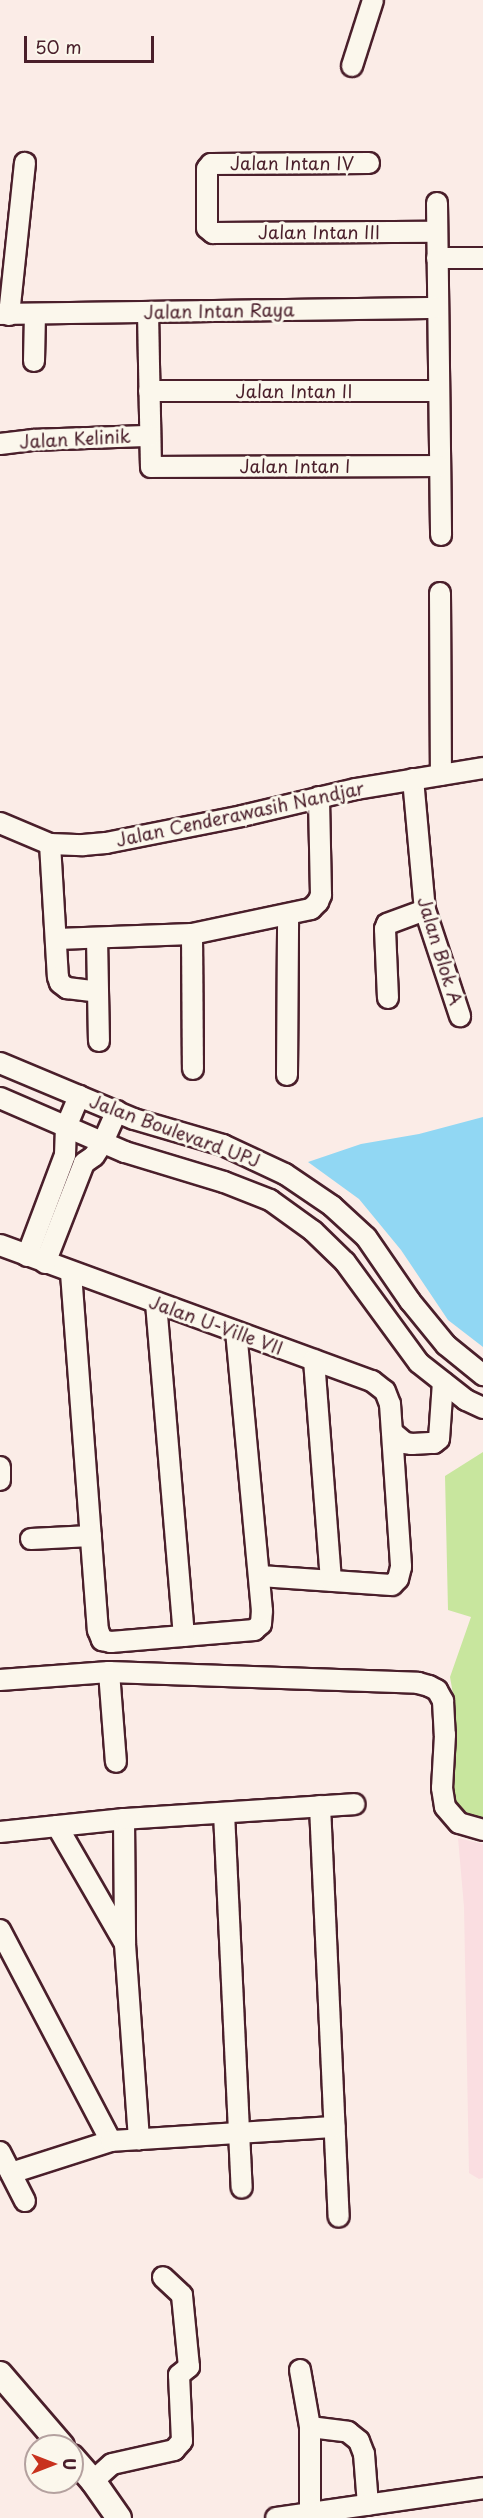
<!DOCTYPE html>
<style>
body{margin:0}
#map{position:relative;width:483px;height:2518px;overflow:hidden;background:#fbece7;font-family:"Playpen Sans",sans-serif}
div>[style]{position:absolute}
.built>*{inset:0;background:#fadee1}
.green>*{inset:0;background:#c8e69e}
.water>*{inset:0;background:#91d7f3}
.roads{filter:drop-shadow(2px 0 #4a1f2b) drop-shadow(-2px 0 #4a1f2b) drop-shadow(0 2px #4a1f2b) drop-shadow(0 -2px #4a1f2b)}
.minor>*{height:20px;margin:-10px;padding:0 10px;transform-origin:10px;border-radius:10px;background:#fbf7ec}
.major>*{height:24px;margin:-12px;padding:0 12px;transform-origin:12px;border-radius:12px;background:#fbf7ec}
span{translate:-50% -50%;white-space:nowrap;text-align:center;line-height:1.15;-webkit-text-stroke:6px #fbf7ec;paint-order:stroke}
.street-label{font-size:18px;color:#4a1f2b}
.north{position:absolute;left:24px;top:2434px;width:60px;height:60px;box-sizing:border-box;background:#fbf7ec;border:2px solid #b4a19f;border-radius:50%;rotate:90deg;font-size:16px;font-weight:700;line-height:24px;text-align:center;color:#4a1f2b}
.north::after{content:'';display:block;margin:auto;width:21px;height:27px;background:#c8321e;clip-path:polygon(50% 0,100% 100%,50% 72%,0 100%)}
.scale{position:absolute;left:24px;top:36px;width:130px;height:27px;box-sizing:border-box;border:3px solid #4a1f2b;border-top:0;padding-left:8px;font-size:18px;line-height:21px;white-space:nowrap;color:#4a1f2b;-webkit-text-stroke:4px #fbf7ec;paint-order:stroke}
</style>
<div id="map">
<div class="built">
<div style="clip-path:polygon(458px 1838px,483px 1844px,483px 2178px,479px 2179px,469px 2173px,464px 1907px)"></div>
</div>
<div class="green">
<div style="clip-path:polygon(483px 1452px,483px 1821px,457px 1811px,450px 1788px,453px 1694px,450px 1677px,471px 1617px,448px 1610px,445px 1476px)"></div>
</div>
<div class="water">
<div style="clip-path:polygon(483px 1117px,483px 1347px,448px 1320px,401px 1250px,359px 1199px,308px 1162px,361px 1144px,419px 1134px)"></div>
</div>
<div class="roads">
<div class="minor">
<div style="left:352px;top:66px;width:69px;rotate:-72.3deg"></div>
<div style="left:369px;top:163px;width:158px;rotate:179.6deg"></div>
<div style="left:211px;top:164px;width:6px;rotate:129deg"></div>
<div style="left:207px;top:169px;width:59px;rotate:90deg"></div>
<div style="left:207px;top:228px;width:8px;rotate:40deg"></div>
<div style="left:213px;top:233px;width:224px;rotate:-0.3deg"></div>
<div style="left:437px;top:203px;width:332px;rotate:89.3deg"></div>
<div style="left:437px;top:258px;width:46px"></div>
<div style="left:148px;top:312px;width:155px;rotate:88.9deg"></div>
<div style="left:151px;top:467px;width:288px;rotate:-0.2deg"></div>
<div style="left:0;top:314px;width:437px;rotate:-0.8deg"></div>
<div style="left:9px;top:315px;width:153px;rotate:-84deg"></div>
<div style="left:34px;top:361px;width:46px;rotate:-88.8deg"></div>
<div style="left:149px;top:391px;width:289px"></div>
<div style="left:0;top:444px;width:34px;rotate:-7deg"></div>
<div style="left:34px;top:440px;width:116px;rotate:-2deg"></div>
<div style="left:440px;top:593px;width:182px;rotate:89.7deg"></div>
<div style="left:413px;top:779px;width:132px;rotate:84.8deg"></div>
<div style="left:425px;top:910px;width:112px;rotate:71.7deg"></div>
<div style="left:0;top:823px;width:54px;rotate:22.8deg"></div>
<div style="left:50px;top:844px;width:33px;rotate:2deg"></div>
<div style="left:83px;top:845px;width:23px;rotate:-5deg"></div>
<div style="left:106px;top:843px;width:139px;rotate:-11.2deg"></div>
<div style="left:242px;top:816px;width:117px;rotate:-13.3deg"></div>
<div style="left:356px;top:789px;width:129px;rotate:-9.4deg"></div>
<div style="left:50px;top:844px;width:133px;rotate:86.6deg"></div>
<div style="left:58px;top:977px;width:6px;rotate:72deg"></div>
<div style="left:60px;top:983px;width:9px;rotate:36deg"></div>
<div style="left:67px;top:988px;width:31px;rotate:7deg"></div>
<div style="left:192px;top:934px;width:135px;rotate:89.6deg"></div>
<div style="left:97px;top:938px;width:103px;rotate:88.9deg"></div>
<div style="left:57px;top:939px;width:135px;rotate:-2.1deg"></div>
<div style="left:192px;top:934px;width:122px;rotate:-11.9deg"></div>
<div style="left:311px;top:909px;width:10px;rotate:-45deg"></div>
<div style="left:318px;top:902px;width:8px;rotate:-67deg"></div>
<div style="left:321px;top:895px;width:98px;rotate:-91.2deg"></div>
<div style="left:388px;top:998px;width:69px;rotate:-92.5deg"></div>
<div style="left:385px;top:929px;width:5px;rotate:-68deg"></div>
<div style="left:387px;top:924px;width:40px;rotate:-20.2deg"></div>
<div style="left:0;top:1063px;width:145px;rotate:22.7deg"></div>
<div style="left:134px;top:1119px;width:93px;rotate:16.3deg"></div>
<div style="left:223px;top:1145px;width:68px;rotate:25.1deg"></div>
<div style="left:285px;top:1174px;width:57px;rotate:34.2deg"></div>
<div style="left:332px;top:1206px;width:46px;rotate:42.4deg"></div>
<div style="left:366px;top:1237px;width:78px;rotate:55.5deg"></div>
<div style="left:410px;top:1301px;width:57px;rotate:50.7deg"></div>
<div style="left:446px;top:1345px;width:48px;rotate:39deg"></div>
<div style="left:287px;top:1075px;width:160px;rotate:-89.6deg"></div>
<div style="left:0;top:1098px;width:136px;rotate:23.4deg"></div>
<div style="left:125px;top:1152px;width:103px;rotate:16.9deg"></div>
<div style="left:224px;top:1182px;width:49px;rotate:21.4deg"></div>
<div style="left:270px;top:1200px;width:53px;rotate:35.8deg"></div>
<div style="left:313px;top:1231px;width:45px;rotate:44.1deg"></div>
<div style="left:345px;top:1262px;width:125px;rotate:53.8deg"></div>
<div style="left:419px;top:1363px;width:60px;rotate:38.2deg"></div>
<div style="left:466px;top:1400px;width:19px;rotate:25deg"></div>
<div style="left:0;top:1245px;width:396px;rotate:20.1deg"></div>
<div style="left:372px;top:1381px;width:16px;rotate:38deg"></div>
<div style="left:385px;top:1391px;width:14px;rotate:69deg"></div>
<div style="left:390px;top:1404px;width:163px;rotate:86.1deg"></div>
<div style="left:401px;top:1567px;width:12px;rotate:104deg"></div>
<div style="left:398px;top:1579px;width:8px;rotate:135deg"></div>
<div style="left:392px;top:1585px;width:133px;rotate:-176.1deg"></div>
<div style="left:27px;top:1256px;width:108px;rotate:-69.4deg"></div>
<div style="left:65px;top:1155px;width:28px;rotate:-88deg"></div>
<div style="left:66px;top:1127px;width:34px;rotate:-67deg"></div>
<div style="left:45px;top:1263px;width:107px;rotate:-68.7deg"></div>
<div style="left:84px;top:1163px;width:12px;rotate:-35deg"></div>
<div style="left:94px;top:1156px;width:17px;rotate:-57deg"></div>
<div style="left:103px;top:1142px;width:34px;rotate:-66deg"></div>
<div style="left:71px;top:1273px;width:358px;rotate:85.7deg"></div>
<div style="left:98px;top:1630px;width:11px;rotate:68deg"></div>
<div style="left:102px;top:1640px;width:9px;rotate:13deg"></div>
<div style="left:111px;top:1642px;width:144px;rotate:-4.8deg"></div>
<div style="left:254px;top:1630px;width:9px;rotate:-41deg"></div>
<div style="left:261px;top:1624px;width:13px;rotate:-86deg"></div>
<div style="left:262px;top:1611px;width:280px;rotate:-95.3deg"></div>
<div style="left:156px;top:1303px;width:334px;rotate:85.2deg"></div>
<div style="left:314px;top:1360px;width:221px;rotate:85.6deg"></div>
<div style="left:392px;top:1432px;width:17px;rotate:40deg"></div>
<div style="left:405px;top:1443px;width:7px;rotate:8deg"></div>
<div style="left:412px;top:1444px;width:22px;rotate:-3deg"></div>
<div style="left:434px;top:1443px;width:6px;rotate:-39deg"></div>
<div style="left:439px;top:1439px;width:57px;rotate:-86deg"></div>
<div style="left:0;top:1467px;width:13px;rotate:90deg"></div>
<div style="left:31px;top:1539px;width:60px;rotate:-2.9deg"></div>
<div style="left:109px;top:1672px;width:90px;rotate:85.6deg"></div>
<div style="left:0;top:1680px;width:109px;rotate:-4.2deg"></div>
<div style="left:109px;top:1672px;width:309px;rotate:2deg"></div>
<div style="left:418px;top:1683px;width:11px;rotate:15deg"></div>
<div style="left:429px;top:1686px;width:9px;rotate:27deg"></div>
<div style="left:437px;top:1690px;width:13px;rotate:61deg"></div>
<div style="left:443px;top:1701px;width:34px;rotate:87deg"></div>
<div style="left:445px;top:1735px;width:53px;rotate:93.2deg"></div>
<div style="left:442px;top:1788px;width:19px;rotate:81deg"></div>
<div style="left:445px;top:1807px;width:21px;rotate:49deg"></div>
<div style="left:459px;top:1823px;width:25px;rotate:16deg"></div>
<div style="left:320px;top:1806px;width:411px;rotate:87.4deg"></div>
<div style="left:224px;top:1813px;width:375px;rotate:87.3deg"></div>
<div style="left:124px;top:1819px;width:125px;rotate:89.5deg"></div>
<div style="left:125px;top:1944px;width:196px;rotate:85.9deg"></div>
<div style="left:57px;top:1826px;width:134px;rotate:60deg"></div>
<div style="left:0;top:1832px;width:125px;rotate:-6deg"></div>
<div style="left:124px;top:1819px;width:231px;rotate:-3.7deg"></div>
<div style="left:0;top:1930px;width:238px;rotate:62.3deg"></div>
<div style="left:0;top:2152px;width:55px;rotate:63deg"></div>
<div style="left:11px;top:2173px;width:105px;rotate:-17.7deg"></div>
<div style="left:111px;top:2141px;width:224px;rotate:-3.6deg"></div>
<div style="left:300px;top:2370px;width:58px;rotate:80deg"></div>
<div style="left:310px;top:2427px;width:38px;rotate:7deg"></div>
<div style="left:348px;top:2432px;width:14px;rotate:39deg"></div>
<div style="left:359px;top:2441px;width:14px;rotate:69deg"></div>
<div style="left:364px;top:2454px;width:51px;rotate:85.5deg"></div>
<div style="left:93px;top:2481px;width:25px;rotate:-42deg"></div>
<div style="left:112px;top:2464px;width:64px;rotate:-12.7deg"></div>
<div style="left:174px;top:2450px;width:12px;rotate:-48deg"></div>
<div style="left:182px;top:2441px;width:66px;rotate:-92.6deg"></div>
<div style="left:179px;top:2375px;width:13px;rotate:-39deg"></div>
<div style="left:189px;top:2367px;width:72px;rotate:-95.6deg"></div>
<div style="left:182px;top:2295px;width:26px;rotate:-137deg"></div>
<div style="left:310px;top:2514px;width:87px;rotate:-90deg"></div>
<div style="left:276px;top:2518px;width:209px;rotate:-8.2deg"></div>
</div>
<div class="major">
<div style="left:0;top:2374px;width:95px;rotate:49.3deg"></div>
<div style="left:72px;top:2457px;width:32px;rotate:49deg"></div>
<div style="left:93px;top:2481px;width:45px;rotate:54.9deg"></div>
</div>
</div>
<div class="street-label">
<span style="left:292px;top:163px">Jalan Intan IV</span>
<span style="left:319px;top:232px">Jalan Intan III</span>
<span style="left:219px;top:311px;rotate:-1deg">Jalan Intan Raya</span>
<span style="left:294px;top:391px">Jalan Intan II</span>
<span style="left:75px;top:439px;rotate:-3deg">Jalan Kelinik</span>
<span style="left:295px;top:466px">Jalan Intan I</span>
<span style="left:240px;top:814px;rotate:-12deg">Jalan Cenderawasih Nandjar</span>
<span style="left:440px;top:951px;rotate:73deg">Jalan Blok A</span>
<span style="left:175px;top:1131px;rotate:20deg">Jalan Boulevard UPJ</span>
<span style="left:216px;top:1325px;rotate:20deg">Jalan U-Ville VII</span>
</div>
<div class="north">U</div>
<div class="scale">50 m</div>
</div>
